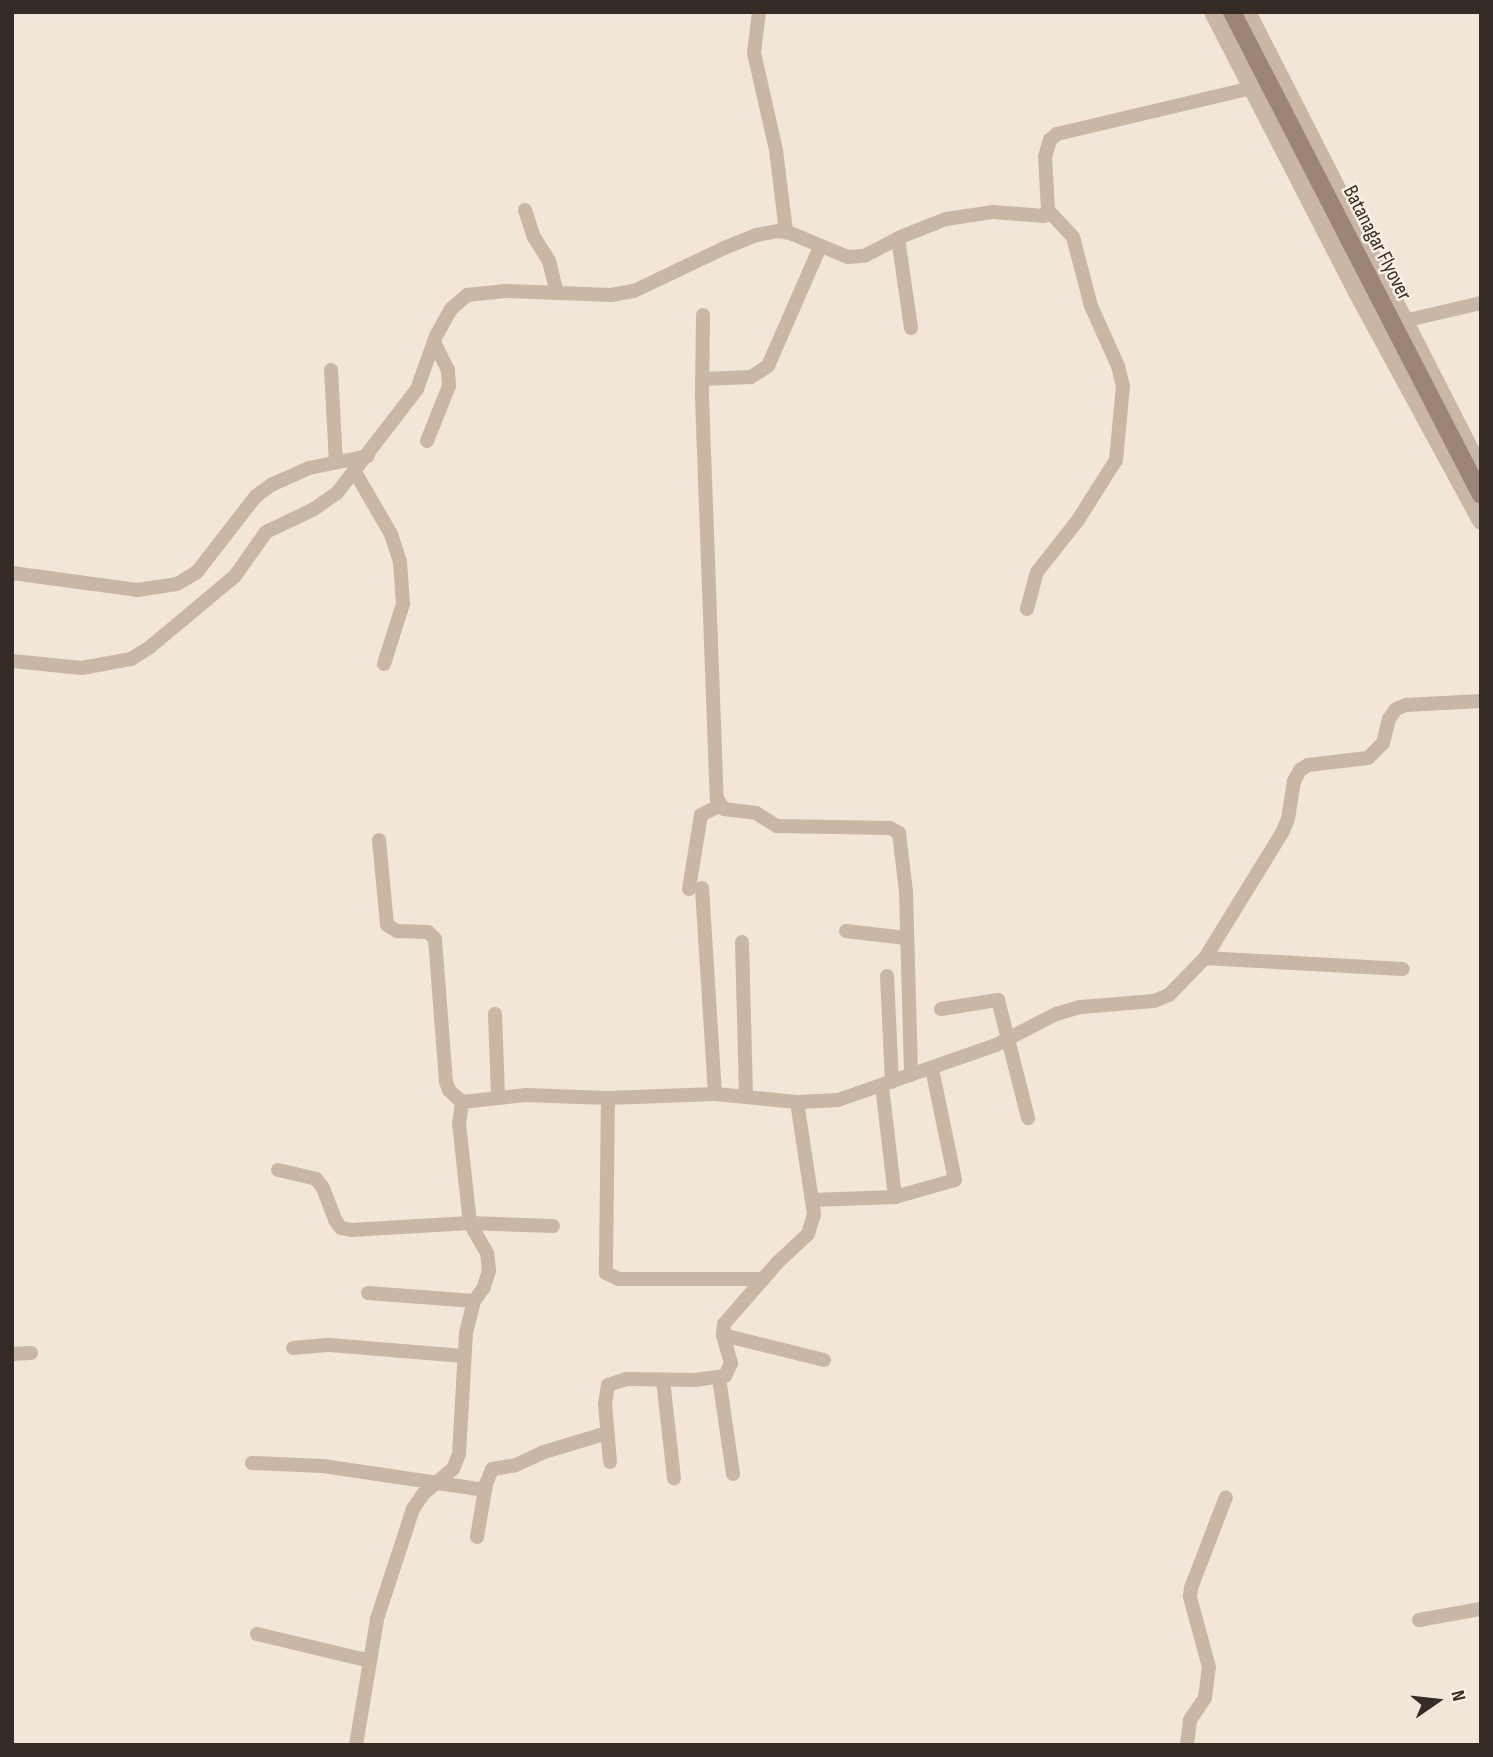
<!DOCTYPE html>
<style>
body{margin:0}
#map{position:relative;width:1493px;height:1757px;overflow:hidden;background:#f1e6d8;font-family:"Sofia Sans Condensed",sans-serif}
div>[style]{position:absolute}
.minor>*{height:14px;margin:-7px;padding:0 7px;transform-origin:7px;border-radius:7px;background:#c9b6a4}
.tertiary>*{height:18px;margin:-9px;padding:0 9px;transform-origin:9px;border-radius:9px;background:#c9b6a4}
.secondary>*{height:18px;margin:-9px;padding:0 9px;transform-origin:9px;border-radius:9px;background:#9c8576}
span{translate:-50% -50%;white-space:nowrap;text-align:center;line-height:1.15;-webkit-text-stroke:5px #f9f0e4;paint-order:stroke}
.street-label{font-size:21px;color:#342b26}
.frame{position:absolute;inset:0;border:14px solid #342b26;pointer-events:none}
.north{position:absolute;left:1402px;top:1666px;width:70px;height:70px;-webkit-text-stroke:5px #f9f0e4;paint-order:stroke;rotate:76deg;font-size:19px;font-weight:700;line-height:28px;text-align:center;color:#342b26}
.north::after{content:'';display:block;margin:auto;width:24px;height:32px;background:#342b26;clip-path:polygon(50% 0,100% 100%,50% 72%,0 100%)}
</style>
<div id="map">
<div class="minor">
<div style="left:759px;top:12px;width:41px;rotate:97deg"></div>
<div style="left:754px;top:53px;width:99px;rotate:77.2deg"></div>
<div style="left:776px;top:150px;width:83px;rotate:83deg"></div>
<div style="left:525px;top:210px;width:28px;rotate:72deg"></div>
<div style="left:534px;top:237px;width:28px;rotate:58deg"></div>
<div style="left:549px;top:261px;width:33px;rotate:76deg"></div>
<div style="left:898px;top:238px;width:91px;rotate:81.8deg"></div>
<div style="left:703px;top:315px;width:82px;rotate:90.7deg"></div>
<div style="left:702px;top:397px;width:402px;rotate:87.9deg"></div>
<div style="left:717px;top:799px;width:12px;rotate:55deg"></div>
<div style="left:724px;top:809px;width:32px;rotate:7deg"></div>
<div style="left:756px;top:813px;width:25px;rotate:32deg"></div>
<div style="left:777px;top:826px;width:113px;rotate:1deg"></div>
<div style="left:890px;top:828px;width:10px;rotate:29deg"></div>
<div style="left:899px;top:833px;width:59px;rotate:83.2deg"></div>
<div style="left:906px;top:892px;width:183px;rotate:88.4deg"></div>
<div style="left:1404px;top:321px;width:79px;rotate:-13.2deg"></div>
<div style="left:331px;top:370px;width:92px;rotate:86.9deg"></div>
<div style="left:702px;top:379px;width:49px;rotate:-2.3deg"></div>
<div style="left:751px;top:377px;width:20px;rotate:-33deg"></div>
<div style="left:768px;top:366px;width:130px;rotate:-66.4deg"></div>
<div style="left:427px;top:441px;width:59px;rotate:-68.2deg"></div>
<div style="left:449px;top:386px;width:16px;rotate:-94deg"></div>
<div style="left:448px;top:370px;width:31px;rotate:-117deg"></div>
<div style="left:355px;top:472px;width:72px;rotate:59.9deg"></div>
<div style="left:391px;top:534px;width:29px;rotate:72deg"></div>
<div style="left:400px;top:562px;width:42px;rotate:85.9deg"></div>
<div style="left:403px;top:604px;width:63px;rotate:107.6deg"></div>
<div style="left:12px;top:573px;width:126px;rotate:7.7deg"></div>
<div style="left:137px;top:590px;width:40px;rotate:-8.5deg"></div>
<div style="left:177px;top:584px;width:23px;rotate:-31deg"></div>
<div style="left:197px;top:572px;width:96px;rotate:-52.2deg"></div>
<div style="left:256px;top:496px;width:19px;rotate:-36deg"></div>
<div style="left:271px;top:485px;width:42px;rotate:-24.1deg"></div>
<div style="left:309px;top:468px;width:60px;rotate:-11.5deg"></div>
<div style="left:1027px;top:609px;width:38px;rotate:-75deg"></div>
<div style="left:1037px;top:572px;width:66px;rotate:-51.7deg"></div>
<div style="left:1078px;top:520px;width:71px;rotate:-57.7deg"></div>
<div style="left:1116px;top:460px;width:74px;rotate:-84.6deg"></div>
<div style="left:1123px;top:386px;width:21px;rotate:-104deg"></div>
<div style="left:1118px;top:366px;width:66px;rotate:-114.2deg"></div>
<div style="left:1091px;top:306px;width:71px;rotate:-104.6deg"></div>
<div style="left:1073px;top:237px;width:37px;rotate:-133deg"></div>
<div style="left:12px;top:661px;width:70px;rotate:5.7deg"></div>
<div style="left:82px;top:668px;width:50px;rotate:-10.4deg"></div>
<div style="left:131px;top:659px;width:22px;rotate:-32deg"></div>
<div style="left:150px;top:647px;width:111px;rotate:-39.9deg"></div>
<div style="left:235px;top:576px;width:54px;rotate:-54.8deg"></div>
<div style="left:266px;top:532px;width:53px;rotate:-25.6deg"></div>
<div style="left:314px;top:509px;width:28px;rotate:-35deg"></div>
<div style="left:337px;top:493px;width:131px;rotate:-52.4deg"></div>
<div style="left:417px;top:389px;width:56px;rotate:-70.3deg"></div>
<div style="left:436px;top:336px;width:31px;rotate:-61deg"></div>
<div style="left:451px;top:309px;width:21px;rotate:-41deg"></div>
<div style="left:467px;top:295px;width:39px;rotate:-6deg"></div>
<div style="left:506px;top:291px;width:105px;rotate:2.2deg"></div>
<div style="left:611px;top:295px;width:23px;rotate:-10deg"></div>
<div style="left:634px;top:291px;width:100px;rotate:-25.5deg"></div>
<div style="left:724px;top:248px;width:35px;rotate:-22deg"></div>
<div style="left:756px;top:235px;width:22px;rotate:-10deg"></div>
<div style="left:778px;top:231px;width:12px;rotate:9deg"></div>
<div style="left:790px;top:233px;width:63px;rotate:22.5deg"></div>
<div style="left:848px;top:257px;width:16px;rotate:-4deg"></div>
<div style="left:864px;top:256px;width:44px;rotate:-27.1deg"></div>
<div style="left:903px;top:236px;width:46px;rotate:-21.6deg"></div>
<div style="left:946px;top:219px;width:48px;rotate:-8.5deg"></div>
<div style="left:993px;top:212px;width:51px;rotate:4.5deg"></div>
<div style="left:1044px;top:216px;width:7px;rotate:-56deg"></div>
<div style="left:1048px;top:210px;width:53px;rotate:-93.2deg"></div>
<div style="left:1045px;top:157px;width:18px;rotate:-74deg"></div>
<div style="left:1050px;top:140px;width:9px;rotate:-41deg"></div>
<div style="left:1057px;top:134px;width:200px;rotate:-13.3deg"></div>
<div style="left:379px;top:840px;width:85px;rotate:84.6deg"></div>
<div style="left:387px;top:925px;width:12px;rotate:31deg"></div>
<div style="left:397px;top:931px;width:31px;rotate:2deg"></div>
<div style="left:428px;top:932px;width:10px;rotate:45deg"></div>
<div style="left:435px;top:939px;width:143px;rotate:85.6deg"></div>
<div style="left:446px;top:1082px;width:9px;rotate:69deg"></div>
<div style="left:449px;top:1090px;width:18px;rotate:43deg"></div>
<div style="left:702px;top:888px;width:206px;rotate:86.4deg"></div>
<div style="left:689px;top:889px;width:75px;rotate:-80.8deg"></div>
<div style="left:701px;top:815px;width:20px;rotate:-27deg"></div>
<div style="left:846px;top:931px;width:60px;rotate:6.7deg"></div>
<div style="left:742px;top:942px;width:155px;rotate:88.5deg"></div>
<div style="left:1205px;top:958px;width:198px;rotate:3.2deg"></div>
<div style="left:887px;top:976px;width:106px;rotate:87.3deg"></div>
<div style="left:941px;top:1009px;width:58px;rotate:-9deg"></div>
<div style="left:998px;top:1000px;width:122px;rotate:75.7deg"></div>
<div style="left:495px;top:1014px;width:83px;rotate:87.9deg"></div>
<div style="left:882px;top:1086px;width:112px;rotate:83.3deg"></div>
<div style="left:608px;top:1098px;width:175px;rotate:90.7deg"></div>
<div style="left:606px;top:1273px;width:14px;rotate:25deg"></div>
<div style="left:619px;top:1279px;width:144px"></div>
<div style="left:278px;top:1170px;width:39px;rotate:13deg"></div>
<div style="left:316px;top:1179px;width:11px;rotate:52deg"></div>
<div style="left:323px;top:1188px;width:34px;rotate:69deg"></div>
<div style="left:335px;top:1220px;width:10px;rotate:53deg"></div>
<div style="left:341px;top:1228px;width:10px;rotate:11deg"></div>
<div style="left:351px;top:1230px;width:119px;rotate:-3.4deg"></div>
<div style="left:470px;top:1223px;width:83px;rotate:2.1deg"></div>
<div style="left:812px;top:1200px;width:83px;rotate:-2.1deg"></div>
<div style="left:895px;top:1197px;width:62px;rotate:-15.8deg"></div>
<div style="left:955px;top:1180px;width:113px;rotate:-101.7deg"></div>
<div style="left:368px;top:1293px;width:106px;rotate:4.3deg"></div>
<div style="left:723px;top:1335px;width:104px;rotate:13.9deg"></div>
<div style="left:293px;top:1348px;width:37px;rotate:-5deg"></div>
<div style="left:330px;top:1345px;width:134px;rotate:4.7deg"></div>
<div style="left:12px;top:1354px;width:19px;rotate:-3deg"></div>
<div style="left:719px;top:1378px;width:97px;rotate:81.7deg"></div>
<div style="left:663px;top:1380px;width:99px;rotate:83.6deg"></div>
<div style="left:610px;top:1462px;width:58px;rotate:-94.9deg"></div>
<div style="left:605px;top:1404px;width:19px;rotate:-81deg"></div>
<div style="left:608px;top:1385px;width:20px;rotate:-18deg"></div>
<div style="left:627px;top:1379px;width:68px;rotate:0.8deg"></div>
<div style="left:695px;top:1380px;width:30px;rotate:-8deg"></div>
<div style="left:725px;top:1376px;width:14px;rotate:-65deg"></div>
<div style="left:731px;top:1363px;width:29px;rotate:-106deg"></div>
<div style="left:723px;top:1335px;width:11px;rotate:-85deg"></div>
<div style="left:724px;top:1324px;width:81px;rotate:-49deg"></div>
<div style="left:777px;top:1263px;width:42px;rotate:-43.1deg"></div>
<div style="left:808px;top:1234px;width:21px;rotate:-73deg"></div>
<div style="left:814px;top:1214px;width:113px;rotate:-98.6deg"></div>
<div style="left:252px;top:1463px;width:71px;rotate:2.4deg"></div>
<div style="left:323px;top:1466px;width:164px;rotate:8.4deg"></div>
<div style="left:477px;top:1537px;width:54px;rotate:-80.4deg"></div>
<div style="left:486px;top:1484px;width:16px;rotate:-68deg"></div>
<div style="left:492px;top:1469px;width:24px;rotate:-9deg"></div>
<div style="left:516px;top:1465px;width:31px;rotate:-25deg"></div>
<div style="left:544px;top:1452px;width:66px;rotate:-16.8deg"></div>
<div style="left:1419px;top:1620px;width:63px;rotate:-10.1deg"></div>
<div style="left:257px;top:1634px;width:116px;rotate:13.4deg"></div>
<div style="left:356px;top:1745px;width:128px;rotate:-80.5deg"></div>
<div style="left:377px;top:1619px;width:116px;rotate:-71.9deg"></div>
<div style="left:413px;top:1509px;width:18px;rotate:-56deg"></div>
<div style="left:423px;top:1494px;width:39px;rotate:-40deg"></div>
<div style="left:453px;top:1469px;width:16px;rotate:-68deg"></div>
<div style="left:459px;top:1454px;width:121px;rotate:-86.7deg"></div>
<div style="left:466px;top:1333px;width:33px;rotate:-76deg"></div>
<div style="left:474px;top:1301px;width:17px;rotate:-54deg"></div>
<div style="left:484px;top:1287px;width:17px;rotate:-73deg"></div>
<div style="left:489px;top:1271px;width:18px;rotate:-96deg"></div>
<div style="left:487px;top:1253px;width:34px;rotate:-120deg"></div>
<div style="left:470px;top:1223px;width:100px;rotate:-96.3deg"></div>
<div style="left:459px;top:1124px;width:22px;rotate:-82deg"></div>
<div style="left:462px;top:1102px;width:63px;rotate:-6.3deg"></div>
<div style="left:525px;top:1095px;width:83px;rotate:2.1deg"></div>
<div style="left:608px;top:1098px;width:107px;rotate:-2.1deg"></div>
<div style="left:715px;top:1094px;width:82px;rotate:5.6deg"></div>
<div style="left:797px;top:1102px;width:41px;rotate:-2.8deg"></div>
<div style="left:838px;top:1100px;width:167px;rotate:-19.2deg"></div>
<div style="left:996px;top:1045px;width:68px;rotate:-27.3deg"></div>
<div style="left:1056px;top:1014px;width:26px;rotate:-16deg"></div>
<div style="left:1081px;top:1007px;width:73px;rotate:-4.7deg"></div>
<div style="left:1154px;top:1001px;width:16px;rotate:-22deg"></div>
<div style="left:1169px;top:995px;width:52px;rotate:-45.8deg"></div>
<div style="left:1205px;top:958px;width:147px;rotate:-58.4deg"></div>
<div style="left:1282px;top:833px;width:15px;rotate:-67deg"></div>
<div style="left:1288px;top:819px;width:38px;rotate:-81deg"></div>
<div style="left:1294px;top:781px;width:13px;rotate:-61deg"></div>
<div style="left:1300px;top:770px;width:9px;rotate:-32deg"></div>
<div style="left:1308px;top:765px;width:60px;rotate:-6.7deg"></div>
<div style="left:1368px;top:758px;width:21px;rotate:-45deg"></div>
<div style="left:1383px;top:743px;width:25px;rotate:-76deg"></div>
<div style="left:1389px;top:719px;width:12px;rotate:-55deg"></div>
<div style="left:1396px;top:709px;width:11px;rotate:-22deg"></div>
<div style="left:1406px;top:705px;width:75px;rotate:-3.1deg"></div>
<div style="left:1187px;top:1745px;width:25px;rotate:-83deg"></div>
<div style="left:1190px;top:1720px;width:27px;rotate:-56deg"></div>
<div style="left:1205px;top:1698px;width:31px;rotate:-83deg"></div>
<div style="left:1209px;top:1667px;width:73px;rotate:-105.2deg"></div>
<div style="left:1190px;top:1597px;width:9px;rotate:-84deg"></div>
<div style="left:1191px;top:1588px;width:97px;rotate:-69deg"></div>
</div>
<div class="tertiary">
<div style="left:1213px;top:12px;width:317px;rotate:62.8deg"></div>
<div style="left:1358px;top:294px;width:258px;rotate:61.5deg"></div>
<div style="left:1247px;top:12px;width:515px;rotate:62.99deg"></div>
</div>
<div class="secondary">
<div style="left:1232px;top:12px;width:543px;rotate:62.73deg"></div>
</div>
<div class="street-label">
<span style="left:1377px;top:243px;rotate:63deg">Batanagar Flyover</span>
</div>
<div class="frame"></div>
<div class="north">N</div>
</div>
